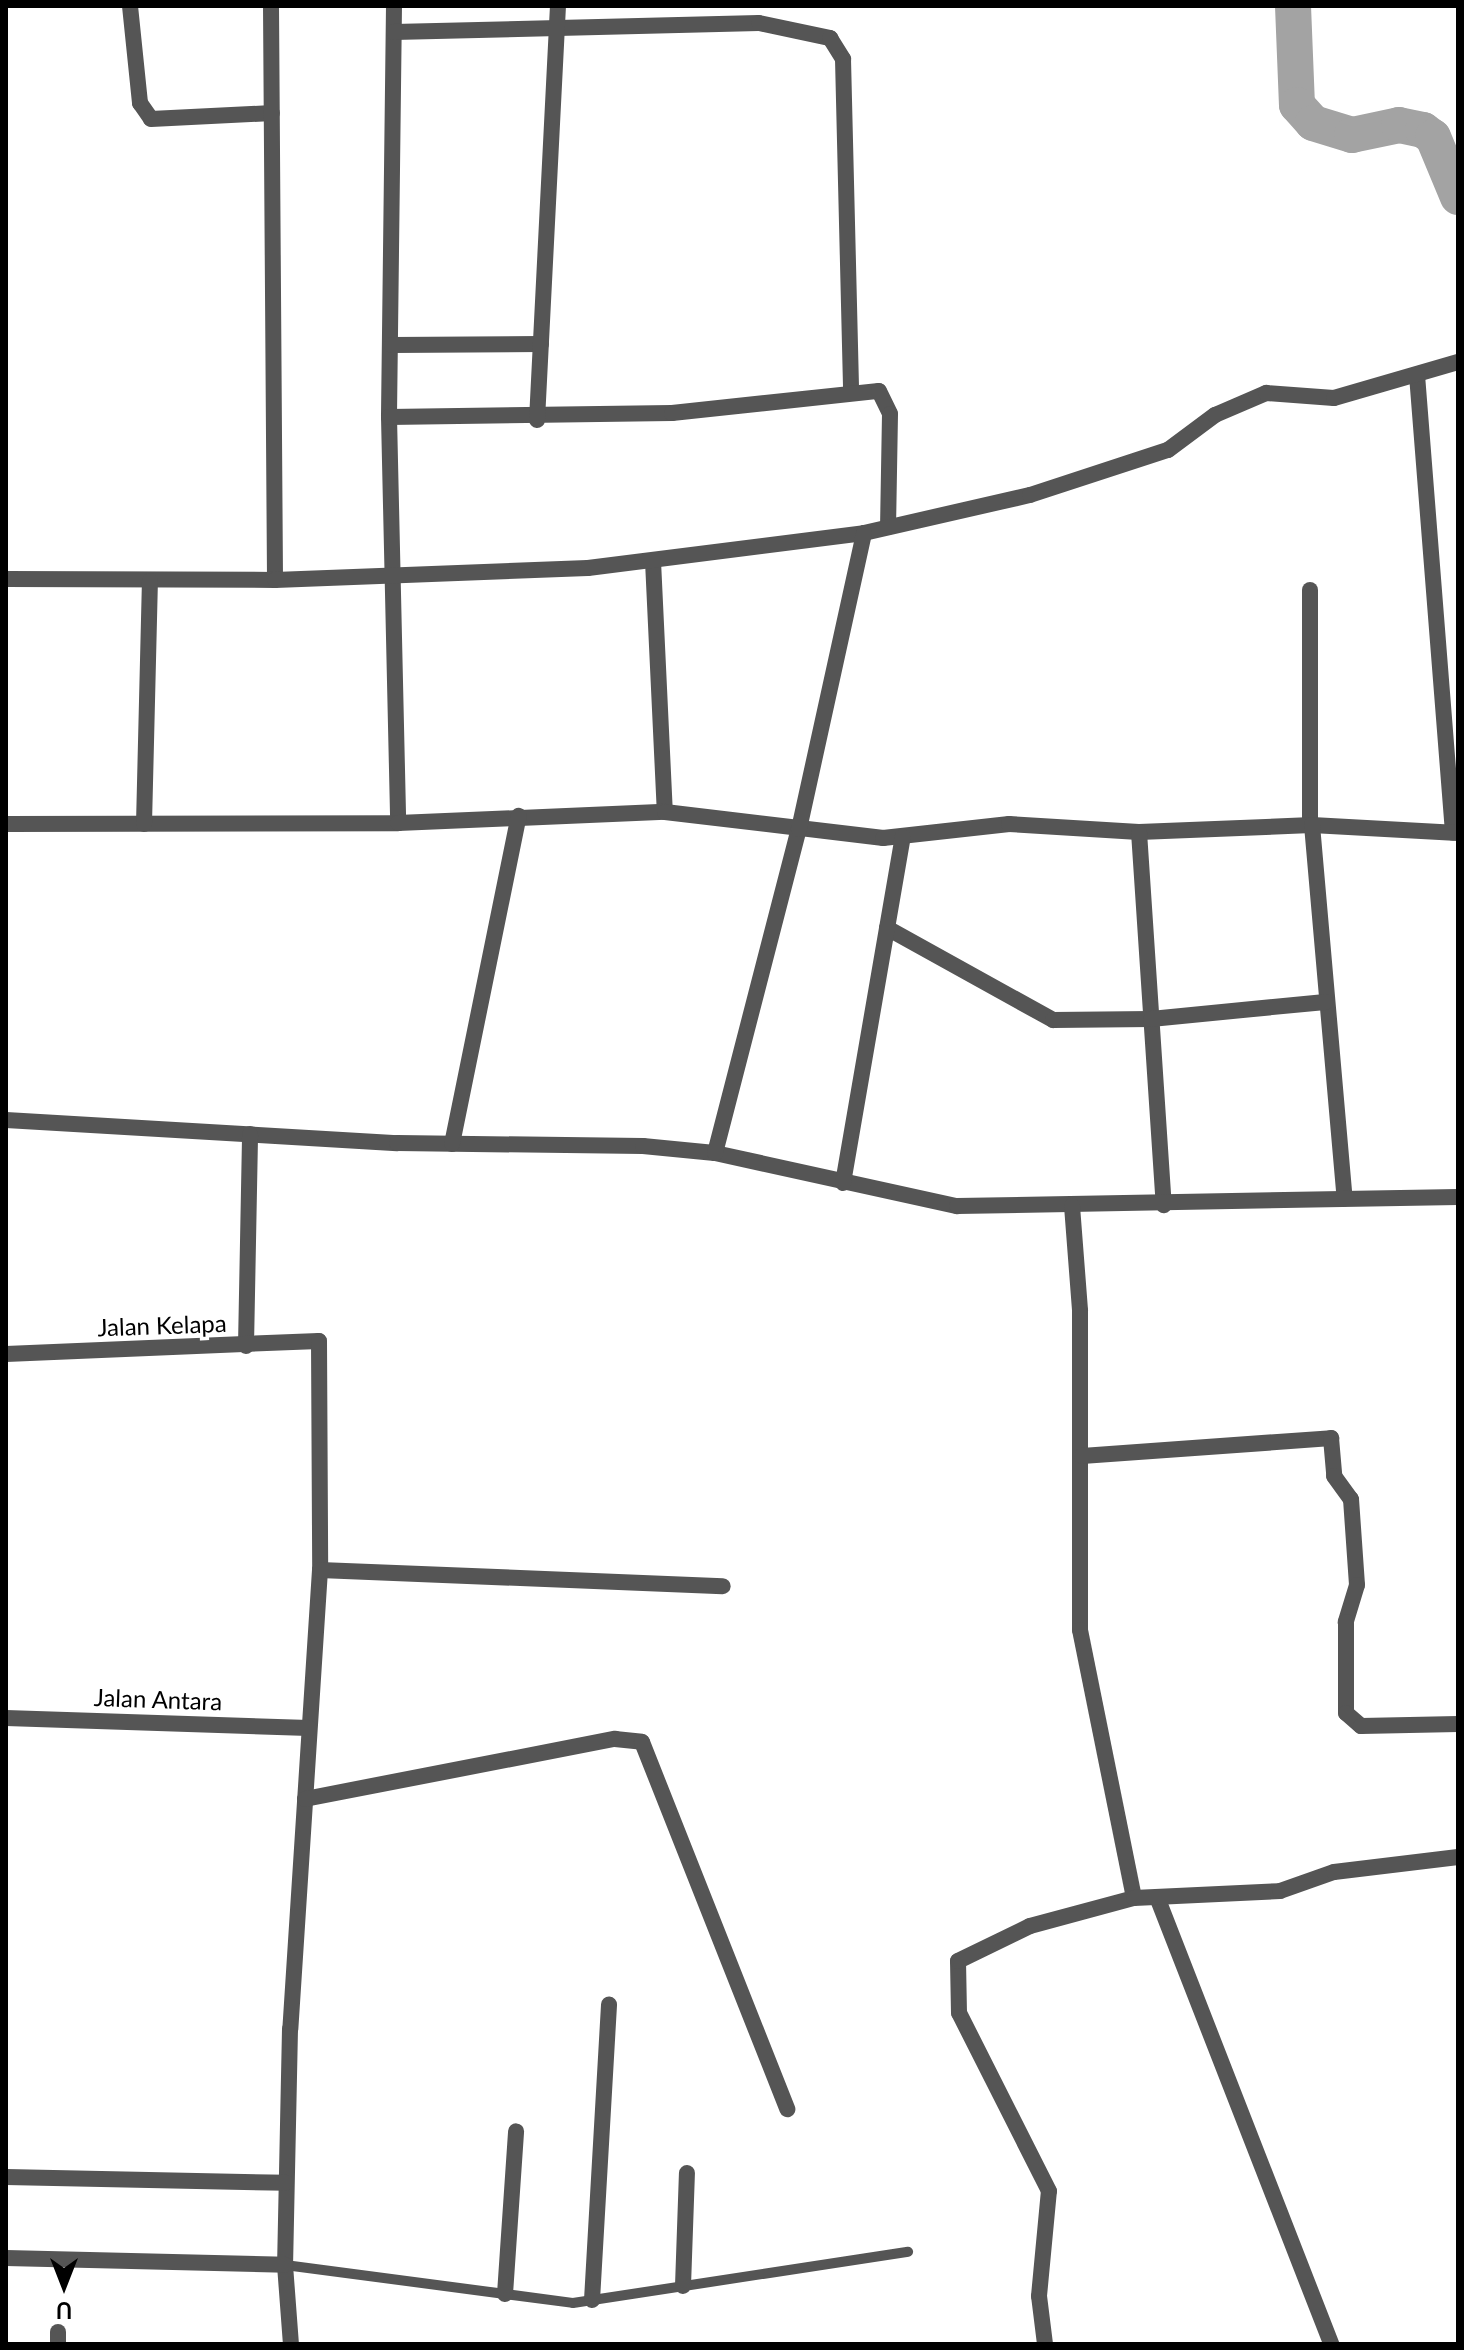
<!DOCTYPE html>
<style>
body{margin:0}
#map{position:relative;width:1464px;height:2350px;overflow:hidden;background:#fff;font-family:Lato,sans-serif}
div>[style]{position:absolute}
.river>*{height:36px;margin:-18px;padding:0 18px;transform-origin:18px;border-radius:18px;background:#a3a3a3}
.lane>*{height:10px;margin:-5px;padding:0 5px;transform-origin:5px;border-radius:5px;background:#555}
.street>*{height:16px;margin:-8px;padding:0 8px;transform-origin:8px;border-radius:8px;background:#555}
span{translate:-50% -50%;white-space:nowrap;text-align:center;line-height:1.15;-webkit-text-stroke:7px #fff;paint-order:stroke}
.street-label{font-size:24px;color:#000}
.frame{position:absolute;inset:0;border:8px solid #000;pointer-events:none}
.north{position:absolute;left:24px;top:2246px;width:80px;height:80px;-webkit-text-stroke:6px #fff;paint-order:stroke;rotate:180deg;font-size:22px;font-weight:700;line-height:32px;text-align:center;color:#000}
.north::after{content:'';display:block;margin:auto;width:28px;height:36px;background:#000;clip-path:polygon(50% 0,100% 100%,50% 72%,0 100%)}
</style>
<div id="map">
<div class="river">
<div style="left:1293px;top:6px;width:99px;rotate:87.7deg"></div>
<div style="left:1297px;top:105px;width:24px;rotate:48deg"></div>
<div style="left:1313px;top:123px;width:41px;rotate:17.1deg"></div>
<div style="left:1352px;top:135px;width:48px;rotate:-12deg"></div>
<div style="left:1399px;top:125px;width:25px;rotate:12deg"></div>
<div style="left:1423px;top:130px;width:12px;rotate:35deg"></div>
<div style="left:1433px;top:137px;width:65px;rotate:67.4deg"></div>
</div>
<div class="lane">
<div style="left:285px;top:2265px;width:290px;rotate:7.5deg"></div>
<div style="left:573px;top:2303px;width:339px;rotate:-8.7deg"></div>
</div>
<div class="street">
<div style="left:130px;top:6px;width:98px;rotate:84.1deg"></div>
<div style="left:140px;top:103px;width:19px;rotate:55deg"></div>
<div style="left:151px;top:119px;width:121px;rotate:-2.8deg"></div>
<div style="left:271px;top:6px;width:574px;rotate:89.6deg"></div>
<div style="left:394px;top:6px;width:411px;rotate:90.7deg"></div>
<div style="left:389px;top:417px;width:406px;rotate:88.7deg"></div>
<div style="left:394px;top:32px;width:365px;rotate:-1.4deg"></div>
<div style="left:759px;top:23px;width:73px;rotate:11.9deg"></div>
<div style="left:830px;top:38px;width:25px;rotate:58deg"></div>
<div style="left:843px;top:59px;width:332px;rotate:88.6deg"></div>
<div style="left:392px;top:345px;width:149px;rotate:-0.4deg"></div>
<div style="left:1417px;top:375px;width:459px;rotate:85.5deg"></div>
<div style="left:389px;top:417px;width:283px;rotate:-0.8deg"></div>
<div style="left:672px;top:413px;width:208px;rotate:-6.1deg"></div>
<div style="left:879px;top:391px;width:25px;rotate:64deg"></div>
<div style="left:890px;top:414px;width:113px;rotate:91deg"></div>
<div style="left:537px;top:420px;width:415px;rotate:-87.1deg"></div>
<div style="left:653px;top:561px;width:251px;rotate:87.3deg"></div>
<div style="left:6px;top:579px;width:269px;rotate:0.2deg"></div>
<div style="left:275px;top:580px;width:313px;rotate:-2.2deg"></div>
<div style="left:588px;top:568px;width:278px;rotate:-7.2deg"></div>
<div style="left:864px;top:533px;width:170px;rotate:-12.9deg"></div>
<div style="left:1030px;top:495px;width:145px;rotate:-18.1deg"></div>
<div style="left:1168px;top:450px;width:59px;rotate:-36.7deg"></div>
<div style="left:1215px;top:415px;width:56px;rotate:-23.3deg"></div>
<div style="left:1266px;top:393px;width:68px;rotate:4.2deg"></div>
<div style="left:1334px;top:398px;width:129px;rotate:-16.2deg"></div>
<div style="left:1310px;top:590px;width:235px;rotate:90deg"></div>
<div style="left:6px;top:824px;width:392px;rotate:-0.1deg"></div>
<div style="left:398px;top:823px;width:267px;rotate:-2.4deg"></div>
<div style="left:665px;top:812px;width:220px;rotate:6.8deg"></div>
<div style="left:883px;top:838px;width:127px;rotate:-6.3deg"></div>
<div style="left:1009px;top:824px;width:130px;rotate:3.5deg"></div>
<div style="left:1139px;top:832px;width:173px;rotate:-2.3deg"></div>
<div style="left:1312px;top:825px;width:146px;rotate:3.1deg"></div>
<div style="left:144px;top:824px;width:243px;rotate:-88.6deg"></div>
<div style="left:1312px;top:825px;width:375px;rotate:85deg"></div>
<div style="left:1139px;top:832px;width:374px;rotate:86.2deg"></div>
<div style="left:887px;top:928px;width:190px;rotate:29deg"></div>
<div style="left:1053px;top:1020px;width:98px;rotate:-0.6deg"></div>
<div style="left:1151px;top:1019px;width:175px;rotate:-5.6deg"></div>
<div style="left:6px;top:1120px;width:392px;rotate:3.4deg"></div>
<div style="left:397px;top:1143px;width:246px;rotate:0.7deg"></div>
<div style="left:643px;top:1146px;width:72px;rotate:5.6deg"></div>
<div style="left:715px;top:1153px;width:248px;rotate:12.4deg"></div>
<div style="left:957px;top:1206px;width:501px;rotate:-1.03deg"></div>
<div style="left:452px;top:1144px;width:335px;rotate:-78.5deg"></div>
<div style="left:715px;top:1153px;width:335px;rotate:-75.5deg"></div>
<div style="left:799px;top:829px;width:303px;rotate:-77.6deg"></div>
<div style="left:843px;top:1183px;width:351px;rotate:-80.2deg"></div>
<div style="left:1072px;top:1206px;width:105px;rotate:85.6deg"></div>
<div style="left:1080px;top:1311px;width:319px;rotate:90deg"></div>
<div style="left:1080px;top:1630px;width:273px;rotate:78.6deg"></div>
<div style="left:246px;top:1346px;width:212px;rotate:-88.9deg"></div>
<div style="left:6px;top:1354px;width:313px;rotate:-2.4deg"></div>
<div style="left:319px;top:1341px;width:229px;rotate:89.7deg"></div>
<div style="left:320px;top:1570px;width:460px;rotate:93.7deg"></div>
<div style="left:290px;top:2029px;width:236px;rotate:91.2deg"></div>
<div style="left:285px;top:2265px;width:79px;rotate:85.7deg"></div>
<div style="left:1082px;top:1456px;width:250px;rotate:-4.1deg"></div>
<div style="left:1331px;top:1438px;width:38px;rotate:85deg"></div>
<div style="left:1334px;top:1476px;width:29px;rotate:54deg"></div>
<div style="left:1351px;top:1499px;width:86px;rotate:86deg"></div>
<div style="left:1357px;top:1585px;width:39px;rotate:107deg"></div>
<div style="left:1346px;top:1622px;width:91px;rotate:90deg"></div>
<div style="left:1346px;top:1713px;width:20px;rotate:41deg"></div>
<div style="left:1361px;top:1726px;width:97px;rotate:-1.2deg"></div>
<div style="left:320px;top:1570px;width:403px;rotate:2.3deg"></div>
<div style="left:6px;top:1718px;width:303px;rotate:1.9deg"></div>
<div style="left:305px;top:1799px;width:316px;rotate:-11deg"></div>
<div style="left:615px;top:1739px;width:27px;rotate:6deg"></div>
<div style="left:642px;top:1742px;width:395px;rotate:68.4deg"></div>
<div style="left:1157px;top:1897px;width:480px;rotate:68.7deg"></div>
<div style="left:6px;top:2177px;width:280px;rotate:1.2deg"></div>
<div style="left:6px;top:2258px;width:279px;rotate:1.4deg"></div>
<div style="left:683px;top:2286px;width:113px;rotate:-88deg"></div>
<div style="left:505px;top:2294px;width:163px;rotate:-86.1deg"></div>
<div style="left:592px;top:2300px;width:296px;rotate:-86.7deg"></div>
<div style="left:58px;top:2332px;width:12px;rotate:90deg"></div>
<div style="left:1045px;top:2344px;width:48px;rotate:-97.1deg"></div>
<div style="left:1039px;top:2296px;width:105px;rotate:-84.6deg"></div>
<div style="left:1049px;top:2191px;width:199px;rotate:-116.8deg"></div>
<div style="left:959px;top:2013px;width:52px;rotate:-91.1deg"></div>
<div style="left:958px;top:1961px;width:80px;rotate:-25.9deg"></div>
<div style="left:1030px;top:1926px;width:108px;rotate:-15.1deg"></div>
<div style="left:1134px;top:1898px;width:146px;rotate:-2.7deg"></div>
<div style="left:1280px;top:1891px;width:57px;rotate:-19.4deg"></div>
<div style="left:1334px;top:1872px;width:125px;rotate:-6.9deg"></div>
</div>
<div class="street-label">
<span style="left:162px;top:1325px;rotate:-2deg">Jalan Kelapa</span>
<span style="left:158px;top:1699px;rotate:2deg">Jalan Antara</span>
</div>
<div class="frame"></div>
<div class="north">U</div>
</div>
